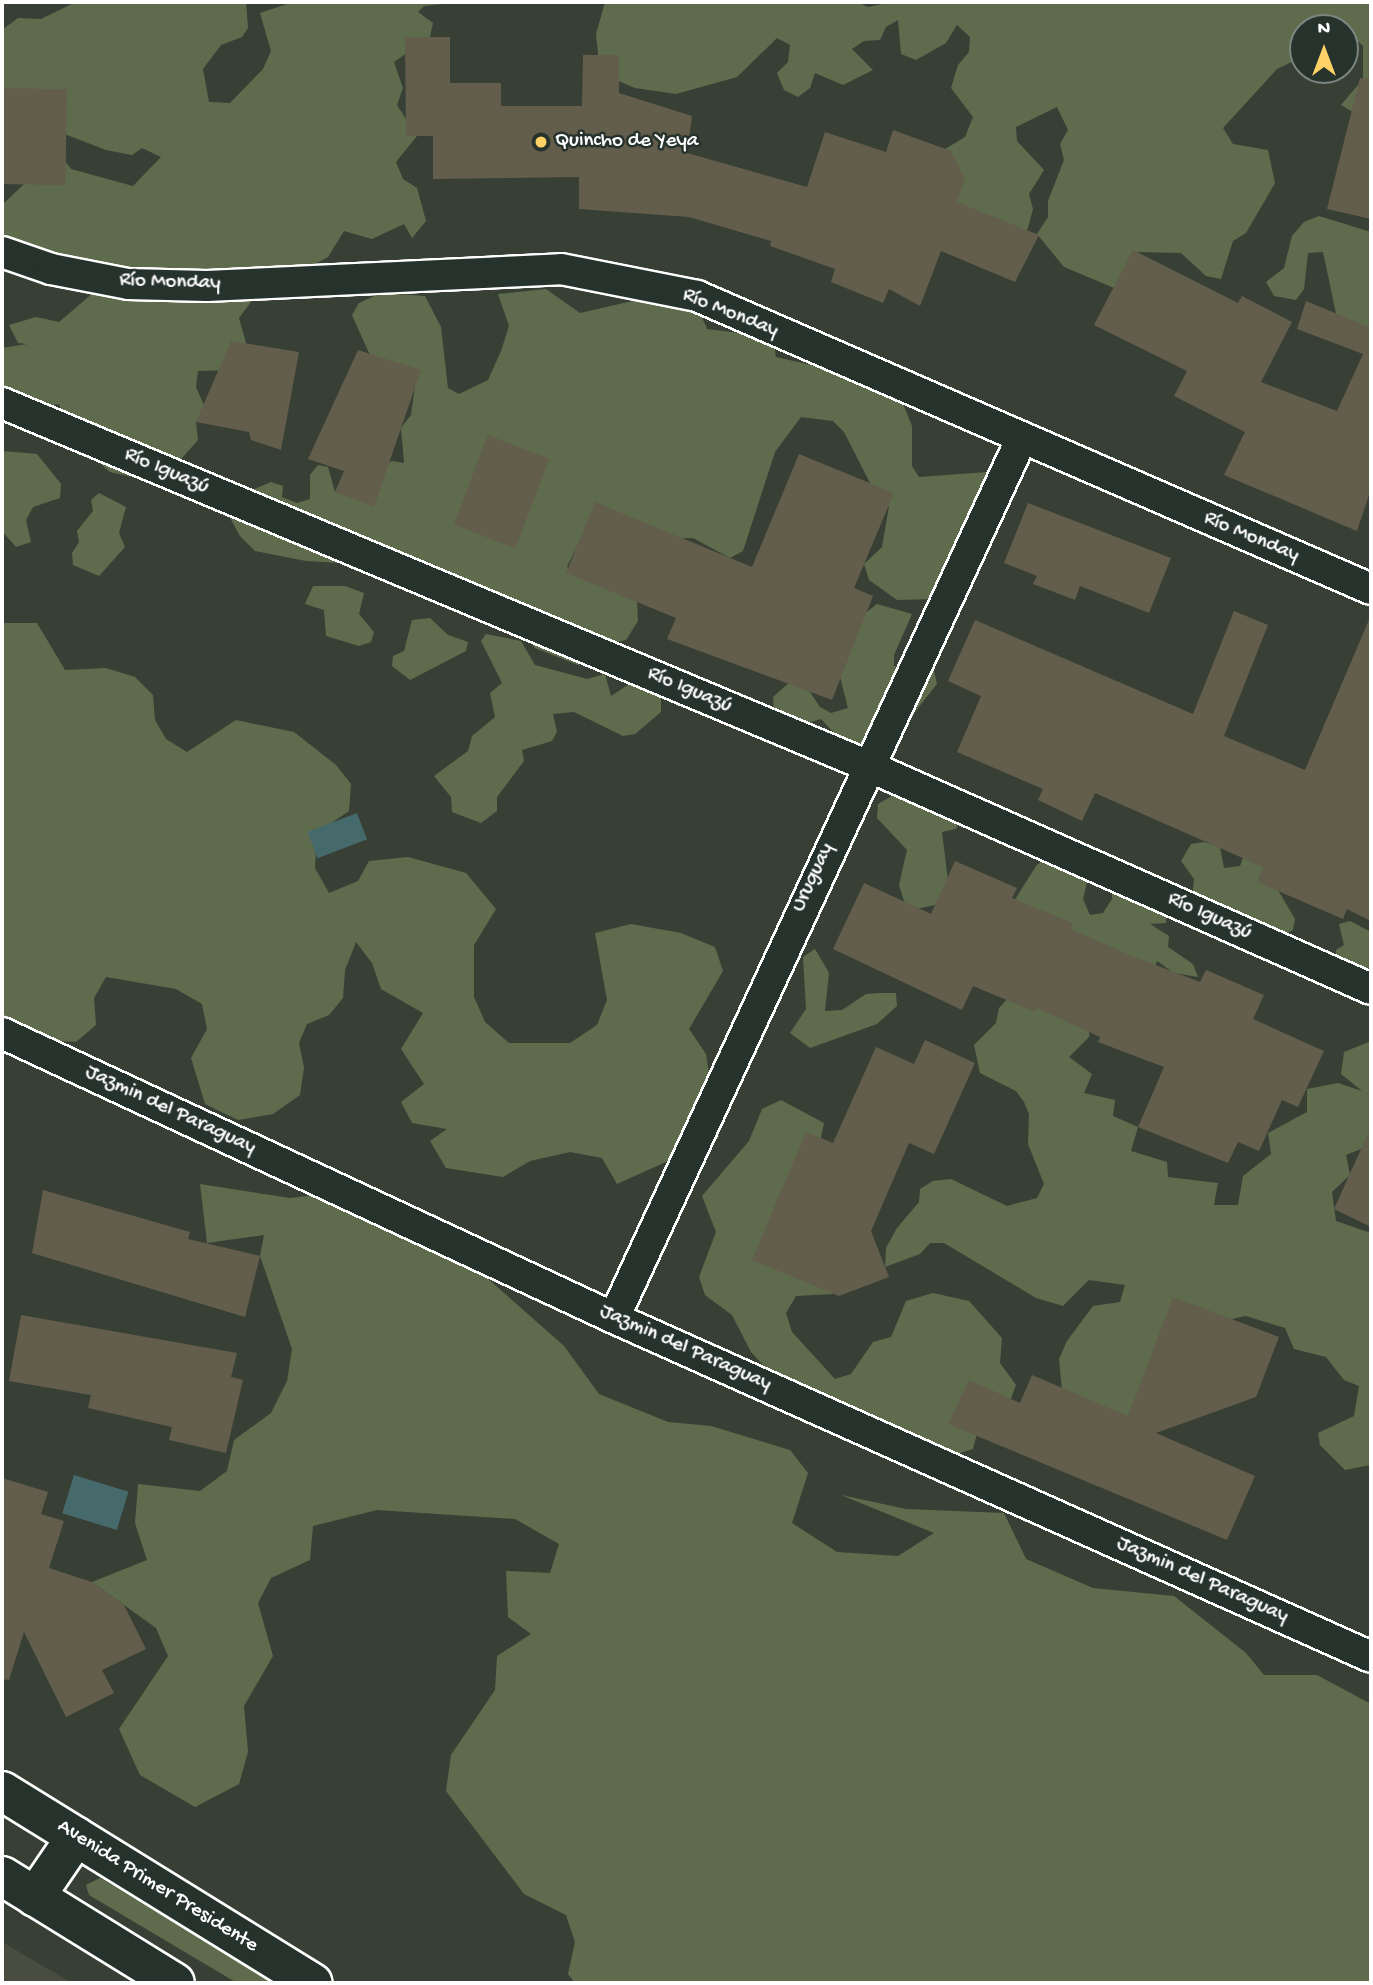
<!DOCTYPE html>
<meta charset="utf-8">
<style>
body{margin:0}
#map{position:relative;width:1373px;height:1985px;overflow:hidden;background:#384036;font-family:"Gochi Hand",sans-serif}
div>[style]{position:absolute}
.built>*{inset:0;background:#494d40}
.green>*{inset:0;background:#5e6c4d}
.water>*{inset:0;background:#46696c;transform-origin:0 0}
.building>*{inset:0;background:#635d4b;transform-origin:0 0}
.roads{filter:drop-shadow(2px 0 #fff) drop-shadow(-2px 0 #fff) drop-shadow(0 2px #fff) drop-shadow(0 -2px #fff)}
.minor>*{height:30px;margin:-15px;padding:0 15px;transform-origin:15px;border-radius:15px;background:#26332d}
.secondary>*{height:38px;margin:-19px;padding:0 19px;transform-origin:19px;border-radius:19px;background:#26332d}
.dots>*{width:19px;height:19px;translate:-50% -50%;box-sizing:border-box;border:4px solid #26332d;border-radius:50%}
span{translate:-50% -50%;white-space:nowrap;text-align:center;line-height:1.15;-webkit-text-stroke:5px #26332d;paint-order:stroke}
.poi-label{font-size:21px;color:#fff}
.left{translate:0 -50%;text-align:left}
.street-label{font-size:21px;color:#fff}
.frame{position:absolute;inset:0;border:4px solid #fff;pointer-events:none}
.north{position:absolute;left:1289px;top:14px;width:70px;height:70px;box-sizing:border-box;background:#26332d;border:2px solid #7d8581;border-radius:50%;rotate:0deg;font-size:19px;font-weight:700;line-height:28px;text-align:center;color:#fff}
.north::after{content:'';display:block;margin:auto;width:24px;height:32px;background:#ffd166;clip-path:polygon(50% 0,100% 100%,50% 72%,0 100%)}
</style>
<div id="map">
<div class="built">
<div style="clip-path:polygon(2px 1942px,72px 1983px,2px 1983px)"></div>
</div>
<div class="green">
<div style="clip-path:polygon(76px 2px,246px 2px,248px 28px,242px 37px,221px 45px,203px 69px,209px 102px,230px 103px,263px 69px,271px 51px,260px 13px,293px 2px,463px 2px,424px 6px,418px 12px,433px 23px,430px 37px,394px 62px,403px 88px,397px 105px,417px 136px,396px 162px,403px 179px,417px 188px,426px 221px,412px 238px,404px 224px,372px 239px,344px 231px,328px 257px,256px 295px,239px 318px,246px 343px,241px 362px,230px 370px,198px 371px,196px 387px,204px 405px,196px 422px,198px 440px,167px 475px,145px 480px,110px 472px,74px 441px,59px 404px,41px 407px,9px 389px,2px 391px,2px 348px,27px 344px,18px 343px,9px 325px,36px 317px,59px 322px,107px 281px,2px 246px,2px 205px,44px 165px,65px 161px,71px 169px,133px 186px,161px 157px,142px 148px,132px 155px,106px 150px,5px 111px,2px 30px,18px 18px,41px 19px)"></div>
<div style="clip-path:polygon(605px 2px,857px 2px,868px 7px,891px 2px,1371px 2px,1371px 123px,1341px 105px,1363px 79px,1363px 46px,1345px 28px,1303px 28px,1303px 50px,1296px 60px,1277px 69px,1223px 128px,1233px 144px,1268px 150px,1275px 183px,1246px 233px,1233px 241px,1221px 279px,1206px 276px,1181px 253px,1136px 252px,1131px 295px,1064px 267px,1037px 234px,1048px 217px,1048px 201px,1064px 160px,1060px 144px,1068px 130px,1057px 107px,1016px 127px,1017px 141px,1044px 170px,1029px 194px,1033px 209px,1027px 231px,971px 231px,932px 157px,965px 137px,973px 117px,951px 88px,958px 65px,969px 52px,970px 37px,957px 25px,946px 43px,916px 60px,901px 54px,898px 20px,886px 27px,880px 40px,864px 41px,852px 49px,873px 70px,843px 85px,815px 73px,810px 88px,798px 97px,784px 90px,777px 73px,788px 62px,790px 45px,777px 38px,737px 77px,676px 94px,635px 88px,600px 73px,596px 34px)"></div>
<div style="clip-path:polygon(1319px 216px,1371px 232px,1369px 341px,1338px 323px,1323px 252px,1308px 253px,1304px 289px,1296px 300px,1274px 296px,1266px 282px,1284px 268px,1292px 236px,1304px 222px)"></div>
<div style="clip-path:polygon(546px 289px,580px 313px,650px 297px,697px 306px,707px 329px,748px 334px,774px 345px,776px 357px,895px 384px,912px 426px,912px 466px,919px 477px,988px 472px,999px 487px,996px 526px,977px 572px,959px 589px,932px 599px,897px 600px,869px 580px,864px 564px,882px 547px,889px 506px,870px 483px,844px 432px,833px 421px,801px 417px,775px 452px,743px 551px,730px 558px,693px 538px,589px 540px,574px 552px,567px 567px,637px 602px,638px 621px,626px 640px,604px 645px,589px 631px,571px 630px,593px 658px,578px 665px,535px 648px,525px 636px,519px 607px,505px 594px,490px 597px,370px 545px,339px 563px,306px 561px,255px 551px,240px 536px,229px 516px,233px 498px,271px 482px,283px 486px,282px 497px,297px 503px,310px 499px,310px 475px,318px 465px,328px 467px,335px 492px,392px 461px,404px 463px,401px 428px,411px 415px,415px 386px,378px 373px,352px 315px,359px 303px,381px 293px,425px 296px,441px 327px,448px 388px,459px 394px,488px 380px,501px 351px,509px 326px,498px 294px)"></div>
<div style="clip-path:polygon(2px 451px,37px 454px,61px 484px,60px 498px,33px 507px,26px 520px,31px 542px,16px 547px,2px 531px)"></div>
<div style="clip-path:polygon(99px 493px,126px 507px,119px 533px,125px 547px,99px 576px,73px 565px,72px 553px,79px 542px,77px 531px,93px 511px,91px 500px)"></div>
<div style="clip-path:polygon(313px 586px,345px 586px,364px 593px,359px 614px,374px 632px,371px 642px,359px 646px,326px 636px,324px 610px,305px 604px)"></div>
<div style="clip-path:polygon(877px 604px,912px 614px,894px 655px,894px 666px,934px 671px,937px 684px,899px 732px,866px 745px,840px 739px,821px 719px,811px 722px,800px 739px,774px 711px,773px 697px,790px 682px,810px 692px,820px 707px,831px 713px,848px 708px,840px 677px,864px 614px)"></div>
<div style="clip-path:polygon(430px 618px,448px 635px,468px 642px,466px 651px,410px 680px,392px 666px,393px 656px,404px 651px,412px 620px)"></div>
<div style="clip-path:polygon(2px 623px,37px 623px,65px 670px,106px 668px,135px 677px,153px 695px,155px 720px,166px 739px,187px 752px,236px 720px,294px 732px,336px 765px,351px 784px,349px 811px,317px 833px,315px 868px,329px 893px,358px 881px,369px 861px,408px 857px,466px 873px,496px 909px,474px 945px,474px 997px,485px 1022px,509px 1043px,570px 1043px,597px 1025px,607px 1000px,595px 933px,631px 924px,681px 933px,715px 947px,723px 971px,689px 1029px,706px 1054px,719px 1138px,617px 1184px,602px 1158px,570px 1152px,530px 1161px,503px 1177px,446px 1168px,430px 1141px,447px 1129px,412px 1123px,401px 1102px,424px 1084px,401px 1049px,423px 1013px,381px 989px,372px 963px,356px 942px,345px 970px,343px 998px,329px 1015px,307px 1024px,299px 1043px,304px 1068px,300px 1095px,273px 1114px,238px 1120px,205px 1104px,191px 1058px,207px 1029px,202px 1004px,176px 989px,106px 977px,94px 998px,96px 1025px,76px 1042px,2px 1038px)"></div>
<div style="clip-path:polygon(486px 634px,521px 641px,535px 665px,587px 679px,605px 674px,611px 696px,637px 679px,661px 693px,661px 712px,635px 734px,623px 736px,574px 712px,553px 714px,557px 732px,552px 741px,522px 750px,524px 761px,497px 797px,497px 811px,481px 823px,452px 812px,451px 797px,434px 776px,468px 751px,472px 736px,495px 717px,490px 693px,502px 683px,481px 641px)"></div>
<div style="clip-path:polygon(904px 789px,963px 817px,956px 829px,942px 832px,949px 889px,935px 905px,907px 911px,899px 885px,907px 850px,877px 818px,878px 804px)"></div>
<div style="clip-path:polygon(1249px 841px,1295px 919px,1293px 930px,1282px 936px,1240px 947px,1220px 942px,1210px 933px,1192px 898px,1194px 879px,1181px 861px,1191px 844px,1204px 842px,1220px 847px,1224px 868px,1240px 866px)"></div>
<div style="clip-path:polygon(1054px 850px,1089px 874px,1083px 899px,1090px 915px,1103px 913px,1112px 899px,1112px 885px,1167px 895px,1166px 923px,1150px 924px,1169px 936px,1168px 947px,1193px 964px,1198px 977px,1174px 973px,1157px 961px,1154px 971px,1014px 901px,1036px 866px)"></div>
<div style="clip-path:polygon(1350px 921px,1371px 932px,1371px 966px,1365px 973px,1336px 960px,1336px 950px,1344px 945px,1339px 924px)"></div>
<div style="clip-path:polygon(815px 949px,829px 973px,825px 1011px,842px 1010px,866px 994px,880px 993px,896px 993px,897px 1006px,877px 1024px,810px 1048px,790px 1033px,806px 1009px,803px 957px)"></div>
<div style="clip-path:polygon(1013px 993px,1091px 1009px,1089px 1037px,1069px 1057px,1092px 1074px,1084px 1093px,1115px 1100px,1113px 1116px,1138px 1127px,1131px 1151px,1167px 1162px,1168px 1177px,1218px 1183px,1214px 1205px,1238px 1205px,1243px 1176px,1271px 1154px,1268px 1133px,1307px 1112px,1307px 1089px,1338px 1083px,1362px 1091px,1341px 1074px,1344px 1052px,1371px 1041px,1371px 1145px,1346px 1155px,1350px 1175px,1332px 1192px,1336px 1221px,1371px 1233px,1370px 1465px,1345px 1470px,1320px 1445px,1318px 1433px,1354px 1416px,1359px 1386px,1344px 1380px,1326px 1357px,1294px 1349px,1285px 1328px,1246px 1316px,1204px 1325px,1149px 1429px,1063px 1401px,1059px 1359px,1067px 1341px,1093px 1306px,1120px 1302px,1125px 1285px,1089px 1280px,1063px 1306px,1036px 1298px,944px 1243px,930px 1243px,920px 1254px,885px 1267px,886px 1248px,897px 1228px,919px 1202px,920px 1189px,933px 1181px,951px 1179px,1007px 1206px,1037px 1198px,1044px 1184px,1028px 1144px,1029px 1114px,1024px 1102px,1016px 1091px,980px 1073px,974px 1045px,996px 1023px,999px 1008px)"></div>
<div style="clip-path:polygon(781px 1100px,824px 1123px,819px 1147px,783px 1187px,771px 1216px,839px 1270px,833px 1294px,796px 1296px,786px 1313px,792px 1332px,835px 1379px,851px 1374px,873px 1342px,891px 1337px,906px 1301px,933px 1293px,969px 1301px,1002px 1338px,1000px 1363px,1016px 1385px,1006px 1412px,980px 1422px,973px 1449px,937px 1460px,851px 1427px,854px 1408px,776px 1379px,751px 1352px,732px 1315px,705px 1295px,699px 1277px,716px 1232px,702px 1196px,749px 1141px,762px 1109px)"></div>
<div style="clip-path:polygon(200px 1184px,290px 1198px,336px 1193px,469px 1262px,564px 1346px,599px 1394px,668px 1422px,711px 1426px,790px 1450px,808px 1473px,792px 1523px,837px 1552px,898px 1556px,934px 1533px,841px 1495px,906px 1509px,1004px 1513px,1026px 1559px,1093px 1588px,1174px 1596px,1246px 1653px,1264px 1675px,1317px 1675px,1371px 1704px,1371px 1983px,575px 1983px,568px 1974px,575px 1942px,566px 1915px,524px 1894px,446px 1791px,451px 1755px,495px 1690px,497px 1656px,531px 1634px,508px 1617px,506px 1571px,550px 1573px,559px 1544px,515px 1519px,377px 1510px,313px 1526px,310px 1560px,271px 1578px,258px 1603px,273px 1656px,244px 1706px,248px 1752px,239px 1784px,195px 1807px,140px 1775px,119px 1729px,168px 1656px,156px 1628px,92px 1582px,147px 1560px,135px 1523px,138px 1484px,200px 1491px,227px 1471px,234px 1440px,271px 1413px,287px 1381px,292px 1349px,260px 1256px,264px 1235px,207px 1243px)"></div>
<div style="clip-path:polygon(100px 1878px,275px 1983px,237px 1983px,89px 1895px,86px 1885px)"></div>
</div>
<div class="water">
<div style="left:357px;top:813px;width:28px;height:53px;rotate:69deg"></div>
<div style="left:74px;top:1475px;width:57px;height:40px;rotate:17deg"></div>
</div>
<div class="building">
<div style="clip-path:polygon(405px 37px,450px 37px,450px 83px,501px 83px,501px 106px,582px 106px,583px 55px,619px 55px,619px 93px,692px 116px,687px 153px,807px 187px,825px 132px,886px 152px,893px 130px,951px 151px,965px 179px,957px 202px,1039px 235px,1015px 282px,941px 251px,920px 306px,889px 289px,883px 303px,831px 282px,835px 269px,770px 246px,771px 241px,689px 217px,579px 209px,579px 177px,433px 179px,433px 136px,406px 136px)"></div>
<div style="clip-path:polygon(1360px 78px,1371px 79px,1371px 219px,1327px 209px)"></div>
<div style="left:2px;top:88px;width:65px;height:96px;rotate:1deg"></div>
<div style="clip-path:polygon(1133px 250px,1238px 303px,1242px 296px,1292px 322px,1261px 382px,1337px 411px,1363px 354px,1297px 329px,1306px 301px,1371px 328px,1371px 489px,1357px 531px,1224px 475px,1245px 432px,1174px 396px,1187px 371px,1094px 325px)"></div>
<div style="clip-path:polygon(231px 341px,299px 352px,281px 450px,251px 440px,249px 432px,196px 422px)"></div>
<div style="clip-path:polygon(358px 350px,421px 370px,374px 507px,335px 492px,344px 471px,308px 459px)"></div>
<div style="left:488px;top:435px;width:66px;height:96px;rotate:21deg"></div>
<div style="clip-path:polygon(799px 454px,894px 493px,854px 588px,873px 596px,832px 700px,667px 639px,676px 618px,566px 573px,595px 502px,752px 567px)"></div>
<div style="clip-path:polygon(1028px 503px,1171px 558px,1149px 613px,1080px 586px,1075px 600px,1033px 584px,1037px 576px,1004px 563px)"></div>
<div style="clip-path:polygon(1234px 611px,1268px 625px,1224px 736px,1305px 770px,1371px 615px,1371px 921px,1347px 909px,1343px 919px,1257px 882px,1263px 867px,1095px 793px,1082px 821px,1038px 800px,1043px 789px,957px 752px,981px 696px,948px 681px,975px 620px,1193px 714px)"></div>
<div style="clip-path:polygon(955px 861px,1017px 888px,1012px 898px,1073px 923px,1071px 929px,1127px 954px,1200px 982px,1206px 970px,1264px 995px,1253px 1019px,1324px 1051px,1298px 1107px,1282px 1100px,1259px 1151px,1238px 1142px,1228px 1163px,1138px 1127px,1164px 1067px,1098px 1042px,1100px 1037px,1037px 1008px,1035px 1012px,973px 986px,962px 1010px,833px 949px,864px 883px,931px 914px)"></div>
<div style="clip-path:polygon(925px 1040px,975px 1063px,934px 1154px,909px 1143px,871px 1231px,889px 1277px,839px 1296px,752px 1260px,806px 1132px,833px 1143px,876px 1047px,914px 1064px)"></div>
<div style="clip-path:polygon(1371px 1127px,1371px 1227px,1334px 1209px)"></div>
<div style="clip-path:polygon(43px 1190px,190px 1232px,188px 1239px,260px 1256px,245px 1317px,32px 1253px)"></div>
<div style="clip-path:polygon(1173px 1297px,1279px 1337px,1256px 1397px,1156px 1433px,1255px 1476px,1227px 1540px,948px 1424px,969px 1380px,1020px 1403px,1032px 1375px,1128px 1416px)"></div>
<div style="clip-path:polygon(21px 1315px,237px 1353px,231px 1377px,243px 1380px,226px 1453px,169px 1440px,172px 1427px,88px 1408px,91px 1395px,9px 1381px)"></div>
<div style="clip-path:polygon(2px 1478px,48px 1492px,41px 1514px,64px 1521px,49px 1568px,92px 1582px,124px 1605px,146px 1649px,102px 1670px,114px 1693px,66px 1717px,24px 1632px,9px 1680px,2px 1679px)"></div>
</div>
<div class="roads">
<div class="minor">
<div style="left:2px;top:252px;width:52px;rotate:19.1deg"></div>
<div style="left:51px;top:269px;width:78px;rotate:11deg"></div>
<div style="left:128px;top:284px;width:79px;rotate:1.5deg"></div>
<div style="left:207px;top:286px;width:354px;rotate:-2.7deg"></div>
<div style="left:561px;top:269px;width:139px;rotate:11.2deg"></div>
<div style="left:697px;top:296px;width:735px;rotate:23.5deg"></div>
<div style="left:2px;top:403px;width:937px;rotate:22.73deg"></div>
<div style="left:866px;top:765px;width:552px;rotate:23.92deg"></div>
<div style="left:2px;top:1033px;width:675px;rotate:24.97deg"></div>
<div style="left:614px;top:1318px;width:829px;rotate:24.12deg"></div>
<div style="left:614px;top:1318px;width:968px;rotate:-65.13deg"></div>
</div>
<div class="secondary">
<div style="left:2px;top:1791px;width:365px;rotate:31.7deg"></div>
<div style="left:2px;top:1876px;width:203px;rotate:31.7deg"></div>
<div style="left:35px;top:1897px;width:73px;rotate:-55.7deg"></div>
</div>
</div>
<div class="dots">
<div style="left:541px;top:142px;background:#ffd166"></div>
</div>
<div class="poi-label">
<span class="left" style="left:555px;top:142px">Quincho de Yeya</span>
</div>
<div class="street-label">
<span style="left:170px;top:283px;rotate:2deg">Río Monday</span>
<span style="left:730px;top:314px;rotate:22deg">Río Monday</span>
<span style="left:166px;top:472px;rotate:23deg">Río Iguazú</span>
<span style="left:1251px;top:538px;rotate:23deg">Río Monday</span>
<span style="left:689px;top:691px;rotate:23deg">Río Iguazú</span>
<span style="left:814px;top:878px;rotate:-65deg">Uruguay</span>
<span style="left:1209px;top:917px;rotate:24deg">Río Iguazú</span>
<span style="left:170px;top:1111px;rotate:25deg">Jazmin del Paraguay</span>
<span style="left:685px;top:1349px;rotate:24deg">Jazmin del Paraguay</span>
<span style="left:1202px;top:1581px;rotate:24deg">Jazmin del Paraguay</span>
<span style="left:157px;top:1887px;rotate:32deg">Avenida Primer Presidente</span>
</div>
<div class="frame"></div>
<div class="north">N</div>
</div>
